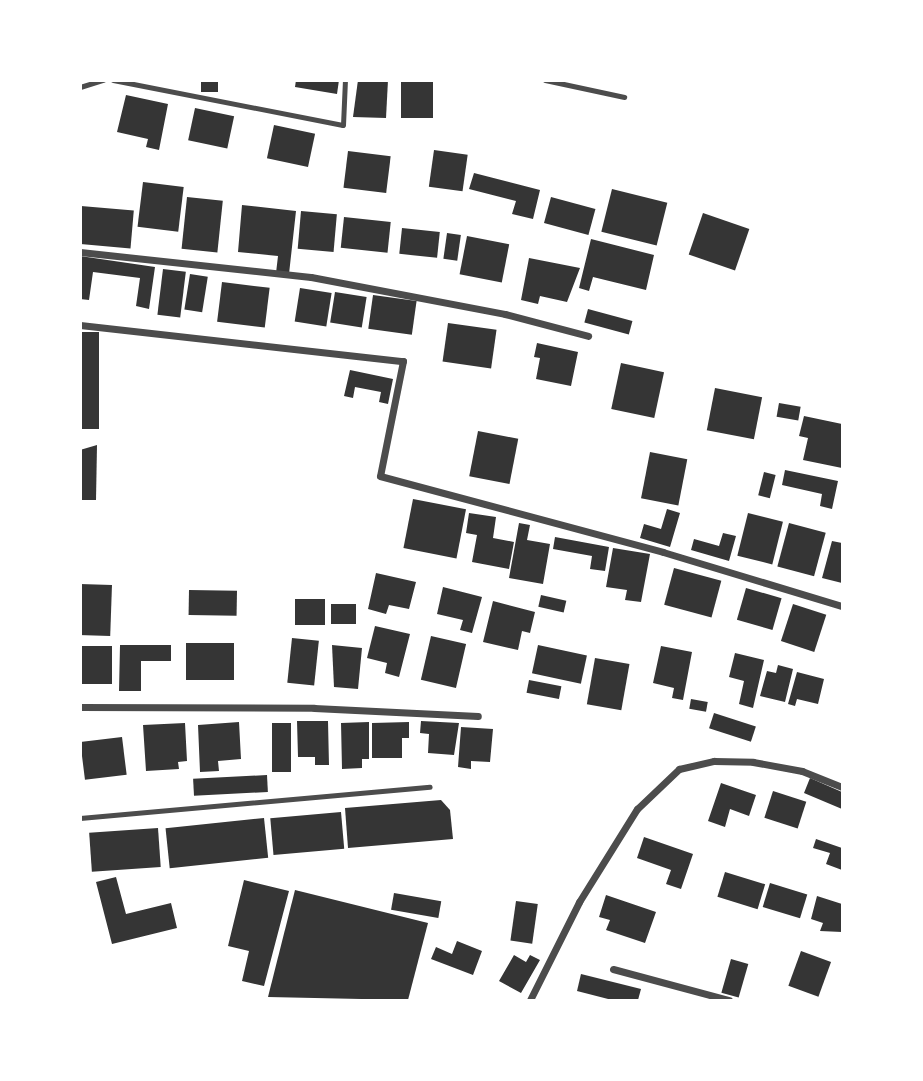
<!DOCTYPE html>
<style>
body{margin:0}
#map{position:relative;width:923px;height:1081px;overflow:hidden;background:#fff;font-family:Rubik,sans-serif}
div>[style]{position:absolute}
.building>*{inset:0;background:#353535;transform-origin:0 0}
.service>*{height:5px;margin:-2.5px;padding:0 2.5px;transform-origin:2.5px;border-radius:2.5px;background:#4c4c4c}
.minor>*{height:7px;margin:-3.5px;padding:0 3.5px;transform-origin:3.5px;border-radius:3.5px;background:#4c4c4c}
span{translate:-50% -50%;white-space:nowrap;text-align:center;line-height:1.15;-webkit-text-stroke:5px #fff;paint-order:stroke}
.frame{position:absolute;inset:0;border:82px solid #fff;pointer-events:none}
</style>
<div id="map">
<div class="building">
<div style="left:201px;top:80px;width:17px;height:12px"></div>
<div style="clip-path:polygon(296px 80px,339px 80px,337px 94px,295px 87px)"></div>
<div style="clip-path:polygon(358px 80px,388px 80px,386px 118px,353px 117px)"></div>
<div style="left:401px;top:80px;width:32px;height:38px"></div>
<div style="clip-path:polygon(126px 95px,168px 104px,159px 150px,146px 147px,148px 139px,117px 132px)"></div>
<div style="left:195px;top:108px;width:40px;height:33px;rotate:12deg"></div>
<div style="left:274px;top:125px;width:42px;height:34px;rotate:12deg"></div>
<div style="left:434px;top:150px;width:34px;height:37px;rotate:8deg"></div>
<div style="left:348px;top:151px;width:43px;height:37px;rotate:7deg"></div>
<div style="clip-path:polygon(474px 173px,540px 190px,533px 219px,512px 214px,516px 201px,469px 189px)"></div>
<div style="left:143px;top:182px;width:41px;height:45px;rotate:7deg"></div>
<div style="left:612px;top:189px;width:57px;height:44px;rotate:14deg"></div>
<div style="left:187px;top:197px;width:36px;height:52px;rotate:6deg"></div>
<div style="left:551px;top:197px;width:46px;height:27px;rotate:15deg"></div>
<div style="clip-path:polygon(242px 205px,296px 211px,289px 274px,276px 273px,278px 256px,238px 252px)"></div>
<div style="left:81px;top:206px;width:53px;height:38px;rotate:5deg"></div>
<div style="left:301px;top:211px;width:36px;height:38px;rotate:5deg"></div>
<div style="left:703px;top:213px;width:49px;height:44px;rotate:19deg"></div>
<div style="left:344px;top:217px;width:47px;height:31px;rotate:6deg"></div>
<div style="left:402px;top:228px;width:38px;height:26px;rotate:6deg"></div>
<div style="left:447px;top:233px;width:14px;height:26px;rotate:8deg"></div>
<div style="left:467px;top:236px;width:43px;height:39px;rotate:11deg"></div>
<div style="clip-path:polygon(591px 239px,654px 255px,646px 290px,593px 277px,589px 291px,579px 288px)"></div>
<div style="clip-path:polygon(80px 256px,155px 267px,149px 309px,136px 306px,140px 278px,93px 272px,89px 300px,80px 299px)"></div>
<div style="clip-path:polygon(529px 258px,580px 268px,567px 302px,540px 296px,538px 304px,521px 300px)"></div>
<div style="left:163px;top:269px;width:23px;height:46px;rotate:7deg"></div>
<div style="left:190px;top:274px;width:18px;height:36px;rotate:9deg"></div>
<div style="left:222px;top:282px;width:48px;height:40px;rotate:7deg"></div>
<div style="left:300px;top:288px;width:32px;height:34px;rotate:9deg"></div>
<div style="left:335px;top:292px;width:32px;height:31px;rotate:9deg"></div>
<div style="left:373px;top:295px;width:44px;height:34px;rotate:8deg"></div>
<div style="left:588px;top:309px;width:46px;height:14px;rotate:15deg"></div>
<div style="left:448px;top:323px;width:49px;height:39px;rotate:8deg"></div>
<div style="left:80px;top:332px;width:19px;height:97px"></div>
<div style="clip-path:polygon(537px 343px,578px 352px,571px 386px,536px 379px,540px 358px,534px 357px)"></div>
<div style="left:621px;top:363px;width:44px;height:47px;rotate:12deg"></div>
<div style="clip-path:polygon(350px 370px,393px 379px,388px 404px,379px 402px,381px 392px,355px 387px,353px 398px,344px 396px)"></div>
<div style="left:715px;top:388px;width:48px;height:43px;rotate:11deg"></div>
<div style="left:779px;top:403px;width:22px;height:14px;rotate:10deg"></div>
<div style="clip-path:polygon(804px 416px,842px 424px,842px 468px,803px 460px,808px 438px,799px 436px)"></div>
<div style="left:478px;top:431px;width:41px;height:46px;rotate:11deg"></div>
<div style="clip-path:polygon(97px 445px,96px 500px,80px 500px,80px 450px)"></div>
<div style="left:650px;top:452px;width:38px;height:47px;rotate:11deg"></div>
<div style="clip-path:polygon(785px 470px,838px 481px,832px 509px,820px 506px,822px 494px,782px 485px)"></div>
<div style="left:764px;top:472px;width:12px;height:24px;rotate:14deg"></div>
<div style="left:413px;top:499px;width:54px;height:50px;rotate:11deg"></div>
<div style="clip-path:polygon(667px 509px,680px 513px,670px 547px,640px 538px,644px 524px,661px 529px)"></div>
<div style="clip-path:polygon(469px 513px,496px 517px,493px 538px,514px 542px,509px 569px,472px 562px,477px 535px,466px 533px)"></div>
<div style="left:748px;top:513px;width:36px;height:44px;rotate:14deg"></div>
<div style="clip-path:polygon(519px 523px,530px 525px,527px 540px,550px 544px,543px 584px,509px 578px)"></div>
<div style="left:789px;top:523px;width:38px;height:45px;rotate:15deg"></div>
<div style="clip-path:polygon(723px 533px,736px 536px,729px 561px,691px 550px,694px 539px,719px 546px)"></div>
<div style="clip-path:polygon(555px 537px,609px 547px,605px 571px,590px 569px,592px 556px,553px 549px)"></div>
<div style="clip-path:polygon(832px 541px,842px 543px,842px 583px,822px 578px)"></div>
<div style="clip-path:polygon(613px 548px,650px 554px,641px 602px,625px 600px,627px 590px,606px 587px)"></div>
<div style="left:674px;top:568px;width:49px;height:38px;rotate:15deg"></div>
<div style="clip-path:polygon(376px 573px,416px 582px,409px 609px,389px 605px,386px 614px,368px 609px)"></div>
<div style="left:80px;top:584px;width:32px;height:51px;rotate:2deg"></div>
<div style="clip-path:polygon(443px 587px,482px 597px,472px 633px,460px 630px,463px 620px,437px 614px)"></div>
<div style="left:746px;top:588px;width:37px;height:33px;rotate:16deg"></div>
<div style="left:189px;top:590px;width:48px;height:25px;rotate:1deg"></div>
<div style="left:541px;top:595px;width:26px;height:12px;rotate:13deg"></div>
<div style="left:295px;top:599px;width:30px;height:26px"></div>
<div style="clip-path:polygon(493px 601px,535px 612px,530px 633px,522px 631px,518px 650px,483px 642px)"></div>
<div style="left:331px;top:604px;width:25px;height:20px"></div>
<div style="left:793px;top:604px;width:35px;height:39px;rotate:18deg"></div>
<div style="clip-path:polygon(375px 626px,410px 634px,399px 677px,385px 673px,387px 663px,367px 658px)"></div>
<div style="left:431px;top:636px;width:36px;height:45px;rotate:13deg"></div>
<div style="left:292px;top:638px;width:27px;height:45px;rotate:6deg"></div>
<div style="left:186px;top:643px;width:48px;height:37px"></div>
<div style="clip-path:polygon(120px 645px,171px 645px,171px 661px,141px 661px,141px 691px,119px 691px)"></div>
<div style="clip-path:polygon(332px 645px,362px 648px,358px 689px,334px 687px)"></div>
<div style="left:538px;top:645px;width:50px;height:29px;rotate:12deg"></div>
<div style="left:80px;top:646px;width:32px;height:38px"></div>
<div style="clip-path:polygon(661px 646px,692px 652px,683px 700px,672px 698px,674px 688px,653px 683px)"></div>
<div style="clip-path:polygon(735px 653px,764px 660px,753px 708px,739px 704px,744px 681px,729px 677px)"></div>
<div style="left:595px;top:658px;width:35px;height:47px;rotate:10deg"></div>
<div style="clip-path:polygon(778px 665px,793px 669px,785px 702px,760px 696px,767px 671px,776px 673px)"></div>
<div style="clip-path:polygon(797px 672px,824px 679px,818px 704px,797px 699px,795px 706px,788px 704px)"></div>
<div style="left:529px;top:680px;width:33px;height:13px;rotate:11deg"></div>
<div style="left:691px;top:699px;width:17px;height:10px;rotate:10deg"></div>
<div style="left:714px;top:713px;width:44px;height:16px;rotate:18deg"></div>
<div style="clip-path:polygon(297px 721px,328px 721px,329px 765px,315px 765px,315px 757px,298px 757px)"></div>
<div style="clip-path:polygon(421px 721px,459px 723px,454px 755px,428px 753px,429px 734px,420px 733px)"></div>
<div style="clip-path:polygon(239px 722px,241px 759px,218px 761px,219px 771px,200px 772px,198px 725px)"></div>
<div style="clip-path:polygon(369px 722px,369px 759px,362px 759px,362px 768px,342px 769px,341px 723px)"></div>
<div style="clip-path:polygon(409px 722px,409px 738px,402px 738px,402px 758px,372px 758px,372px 723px)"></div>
<div style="clip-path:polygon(185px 723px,187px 761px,178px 762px,179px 769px,146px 771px,143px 725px)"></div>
<div style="left:272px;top:723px;width:19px;height:49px"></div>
<div style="clip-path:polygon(461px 727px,493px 729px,490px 762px,471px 761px,471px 769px,458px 767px)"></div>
<div style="left:122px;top:737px;width:38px;height:42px;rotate:83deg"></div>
<div style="left:267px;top:775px;width:17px;height:74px;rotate:87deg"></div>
<div style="clip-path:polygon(810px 778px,842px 792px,842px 809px,804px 793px)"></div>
<div style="clip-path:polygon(721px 783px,756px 795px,749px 816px,730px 809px,725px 827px,708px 821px)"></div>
<div style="left:773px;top:791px;width:35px;height:28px;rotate:18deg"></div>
<div style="clip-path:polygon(441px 800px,450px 810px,453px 839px,348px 848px,345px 808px)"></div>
<div style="left:341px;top:812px;width:37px;height:71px;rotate:85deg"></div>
<div style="left:264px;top:818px;width:40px;height:99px;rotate:84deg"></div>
<div style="left:158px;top:828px;width:39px;height:69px;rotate:86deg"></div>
<div style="clip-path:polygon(644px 837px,693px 854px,681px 889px,666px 884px,671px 870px,637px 858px)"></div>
<div style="clip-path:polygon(816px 839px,842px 848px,842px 870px,826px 864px,830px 853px,813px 848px)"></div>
<div style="left:725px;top:872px;width:42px;height:26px;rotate:17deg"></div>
<div style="clip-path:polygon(116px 877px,126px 914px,171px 903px,177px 928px,112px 944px,96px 882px)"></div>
<div style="clip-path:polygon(244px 880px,289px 891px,264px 986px,242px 981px,249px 951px,228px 946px)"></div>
<div style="left:770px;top:883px;width:39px;height:25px;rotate:17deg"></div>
<div style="clip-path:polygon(295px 890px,428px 923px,408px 1000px,268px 997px)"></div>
<div style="left:394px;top:893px;width:48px;height:17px;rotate:10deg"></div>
<div style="clip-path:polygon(606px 895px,656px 912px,645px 943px,606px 930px,610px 920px,599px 917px)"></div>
<div style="clip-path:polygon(817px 896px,842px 904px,842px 932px,820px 931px,823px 923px,811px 919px)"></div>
<div style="left:516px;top:901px;width:22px;height:40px;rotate:8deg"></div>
<div style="clip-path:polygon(457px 941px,482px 951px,473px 975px,431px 959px,436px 947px,452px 954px)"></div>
<div style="left:801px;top:951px;width:32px;height:37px;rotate:20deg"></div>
<div style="clip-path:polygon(514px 955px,526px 962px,530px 955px,540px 960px,521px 993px,499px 981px)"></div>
<div style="left:731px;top:959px;width:18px;height:35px;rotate:16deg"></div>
<div style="clip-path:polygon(581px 974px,641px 989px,638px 1000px,612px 1000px,577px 991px)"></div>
</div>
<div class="service">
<div style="left:113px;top:80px;width:234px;rotate:11.1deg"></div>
<div style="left:343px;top:125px;width:45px;rotate:-87.5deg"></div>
<div style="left:545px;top:80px;width:81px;rotate:12.1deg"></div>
<div style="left:80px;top:87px;width:24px;rotate:-17deg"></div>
<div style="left:80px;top:818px;width:351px;rotate:-5.1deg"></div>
</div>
<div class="minor">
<div style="left:80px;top:252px;width:232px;rotate:6.2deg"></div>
<div style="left:311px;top:277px;width:197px;rotate:10.8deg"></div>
<div style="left:505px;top:314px;width:86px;rotate:14.8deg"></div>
<div style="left:80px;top:325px;width:325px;rotate:6.4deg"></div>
<div style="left:403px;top:361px;width:117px;rotate:101.3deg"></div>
<div style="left:380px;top:476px;width:293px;rotate:15deg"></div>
<div style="left:663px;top:552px;width:187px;rotate:16.8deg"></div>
<div style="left:80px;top:707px;width:234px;rotate:0.2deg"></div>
<div style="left:314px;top:708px;width:164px;rotate:2.8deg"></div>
<div style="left:613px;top:969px;width:120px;rotate:15deg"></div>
<div style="left:530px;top:1000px;width:110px;rotate:-63.4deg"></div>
<div style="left:579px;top:902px;width:110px;rotate:-58.1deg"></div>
<div style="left:637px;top:809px;width:58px;rotate:-43.6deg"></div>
<div style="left:679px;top:769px;width:36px;rotate:-13deg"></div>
<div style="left:714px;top:761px;width:39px;rotate:1deg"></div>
<div style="left:753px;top:762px;width:50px;rotate:10.4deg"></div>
<div style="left:802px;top:771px;width:43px;rotate:21.8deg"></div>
</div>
<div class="frame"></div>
</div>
